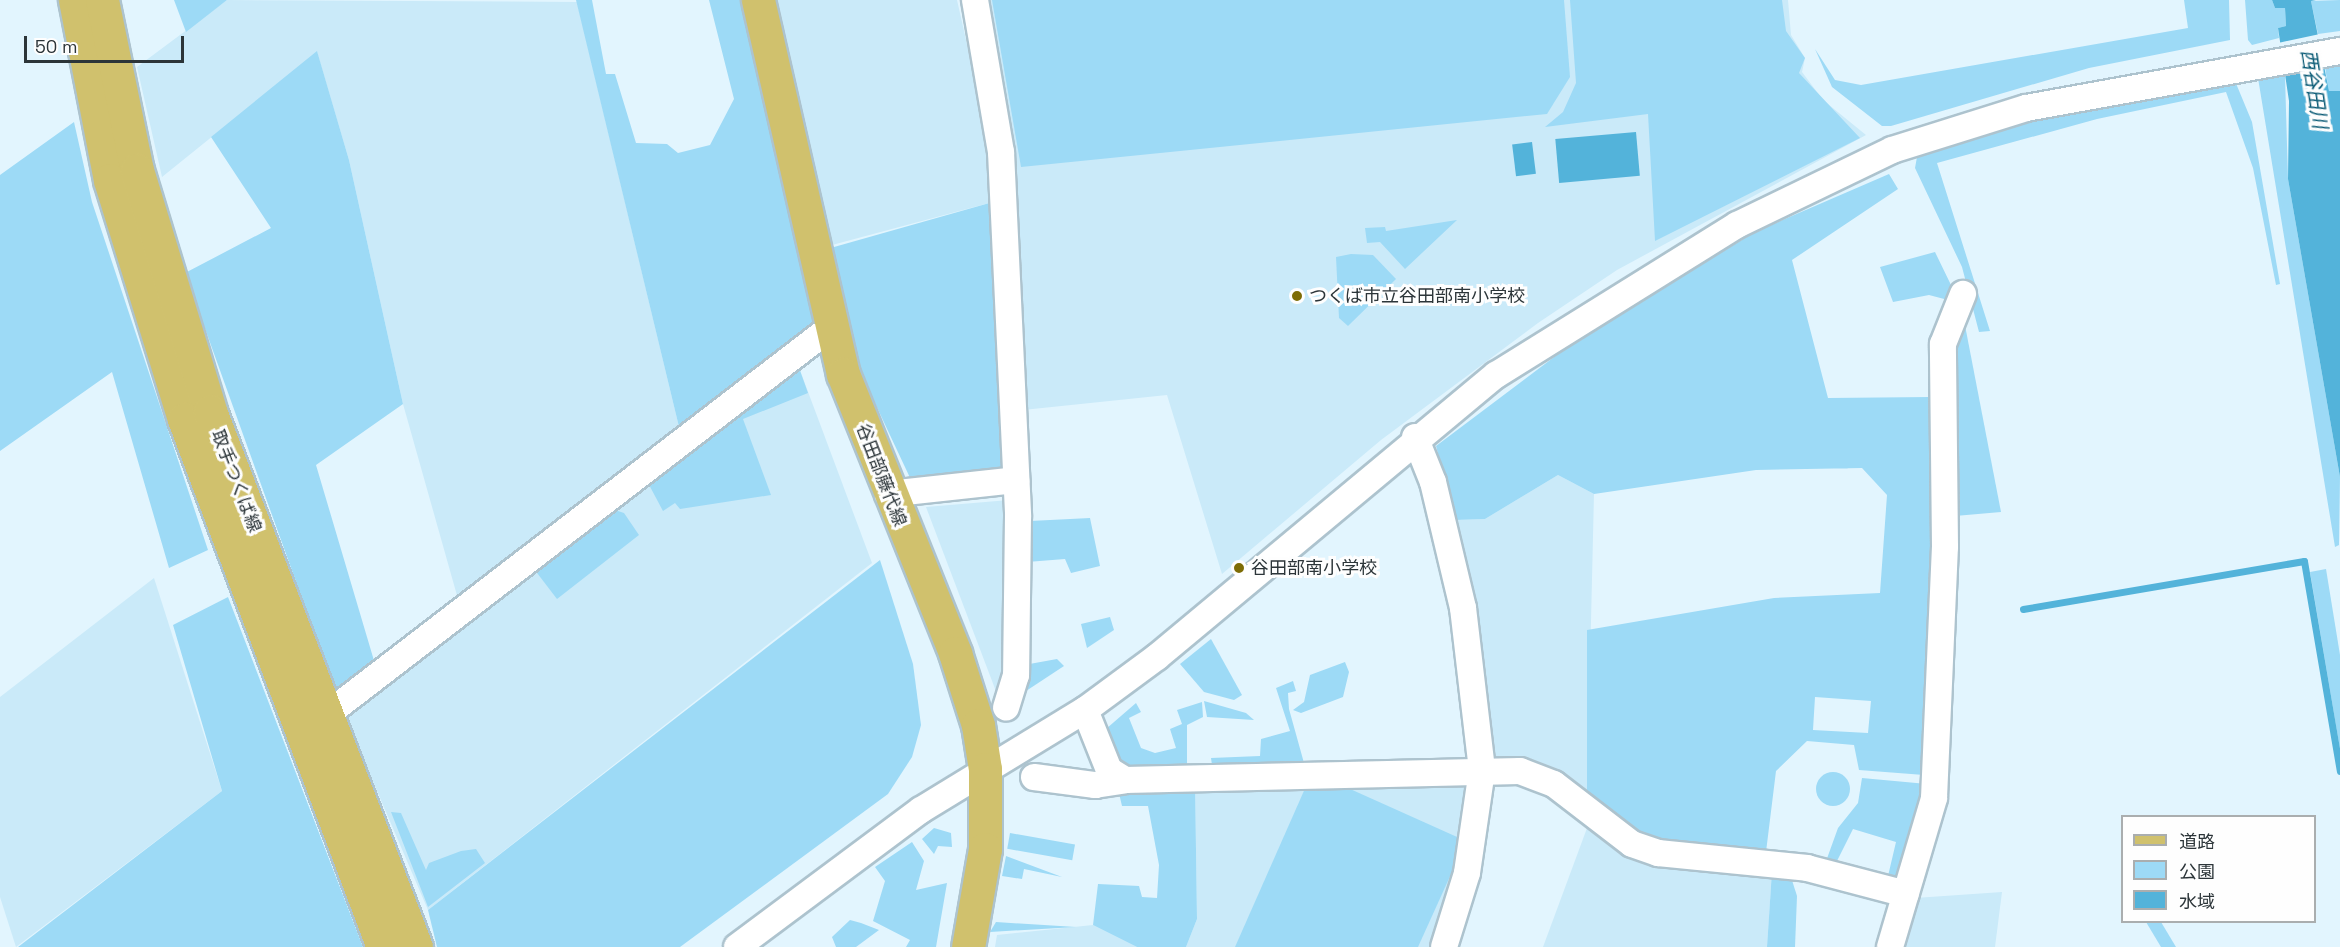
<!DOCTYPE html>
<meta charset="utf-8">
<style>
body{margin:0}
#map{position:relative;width:2340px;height:947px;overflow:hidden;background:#e2f5fe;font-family:"Space Grotesk","Noto Sans JP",sans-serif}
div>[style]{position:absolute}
.built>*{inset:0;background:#caeaf9}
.green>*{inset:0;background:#9ddaf6;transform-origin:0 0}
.round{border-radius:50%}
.water>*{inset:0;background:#53b3da;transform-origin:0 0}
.pier>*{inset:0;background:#e2f5fe;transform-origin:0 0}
.stream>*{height:7px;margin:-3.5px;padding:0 3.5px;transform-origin:3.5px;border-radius:3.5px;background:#53b3da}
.roads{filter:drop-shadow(2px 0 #adc3ce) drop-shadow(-2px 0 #adc3ce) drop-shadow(0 2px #adc3ce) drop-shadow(0 -2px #adc3ce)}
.minor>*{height:26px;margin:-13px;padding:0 13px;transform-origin:13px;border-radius:13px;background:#fff}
.major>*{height:33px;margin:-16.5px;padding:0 16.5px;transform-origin:16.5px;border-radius:16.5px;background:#d0c16d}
.dots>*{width:16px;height:16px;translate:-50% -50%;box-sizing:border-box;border:3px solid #fefefe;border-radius:50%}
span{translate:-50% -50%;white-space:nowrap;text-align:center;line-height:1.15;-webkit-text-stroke:6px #fefefe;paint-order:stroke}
.poi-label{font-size:18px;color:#2c3539}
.left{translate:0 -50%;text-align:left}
.street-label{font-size:18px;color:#2c3539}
.water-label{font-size:20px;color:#085974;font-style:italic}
.legend{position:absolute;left:2121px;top:815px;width:195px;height:108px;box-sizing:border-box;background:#fefefe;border:2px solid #aaaeaf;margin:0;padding:8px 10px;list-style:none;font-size:18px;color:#2c3539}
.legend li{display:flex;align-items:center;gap:12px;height:30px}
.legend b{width:30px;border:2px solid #aaaeaf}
.scale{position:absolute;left:24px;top:36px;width:160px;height:27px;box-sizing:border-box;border:3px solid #2c3539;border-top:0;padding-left:8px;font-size:18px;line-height:21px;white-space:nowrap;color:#2c3539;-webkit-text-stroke:4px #fefefe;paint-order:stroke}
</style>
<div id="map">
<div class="built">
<div style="clip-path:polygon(227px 0,577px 2px,680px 431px,458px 599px,403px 404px,349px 160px,317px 52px,162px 177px,137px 67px)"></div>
<div style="clip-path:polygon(771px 0,957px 0,983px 115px,993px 202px,832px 245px)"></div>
<div style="clip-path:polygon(985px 0,1788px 0,1791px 35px,1805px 58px,1802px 72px,1823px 100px,1866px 135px,1617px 270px,1538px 323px,1381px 440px,1222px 574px,1167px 395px,1023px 410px)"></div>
<div style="clip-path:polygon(798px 365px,872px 563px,428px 910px,344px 714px)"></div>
<div style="clip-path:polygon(1558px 475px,1594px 494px,1587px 792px,1550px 771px,1492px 758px,1457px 541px,1455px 520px,1485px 519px)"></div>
<div style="clip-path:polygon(1009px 500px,1006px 693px,997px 694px,926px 507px)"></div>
<div style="clip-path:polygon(154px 578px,222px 791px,16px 947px,0 897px,0 697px)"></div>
<div style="clip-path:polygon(1195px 781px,1477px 783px,1438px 947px,1186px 947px,1197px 919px)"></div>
<div style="clip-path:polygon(1590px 820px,1772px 871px,1767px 947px,1543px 947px)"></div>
<div style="clip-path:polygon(2002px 892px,1995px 947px,1900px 947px,1915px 898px)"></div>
<div style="clip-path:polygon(1093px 925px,1137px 947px,995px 947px,997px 935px)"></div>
</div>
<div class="green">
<div style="clip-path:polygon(174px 0,227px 0,186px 32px)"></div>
<div style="clip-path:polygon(576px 0,592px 0,606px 74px,615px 74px,636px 143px,667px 144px,678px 153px,710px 145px,734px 99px,709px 0,746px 0,814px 324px,680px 431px)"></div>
<div style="clip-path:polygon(992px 0,1564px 0,1570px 77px,1547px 114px,1021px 167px)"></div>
<div style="clip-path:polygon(1570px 0,1782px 0,1786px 31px,1805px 58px,1799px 73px,1860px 138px,1655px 241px,1648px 114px,1545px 127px,1563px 112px,1576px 83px)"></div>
<div style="clip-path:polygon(2184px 0,2229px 0,2230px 40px,2089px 68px,1891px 126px,1882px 126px,1832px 87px,1815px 49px,1835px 80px,1861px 85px,2188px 28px)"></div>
<div style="clip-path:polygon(2245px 0,2272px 0,2275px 8px,2285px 7px,2286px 26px,2278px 28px,2279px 38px,2252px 45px,2248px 40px)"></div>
<div style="clip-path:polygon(2340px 0,2340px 31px,2318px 34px,2311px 1px)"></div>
<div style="clip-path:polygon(317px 51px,349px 160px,403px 404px,316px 465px,375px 664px,336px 693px,185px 273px,271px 228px,211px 137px)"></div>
<div style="clip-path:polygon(2340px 65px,2340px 91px,2329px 92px,2325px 67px)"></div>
<div style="clip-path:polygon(2285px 76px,2288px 179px,2340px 477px,2339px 545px,2335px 547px,2258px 78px)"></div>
<div style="clip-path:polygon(2235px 81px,2252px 122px,2280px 284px,2276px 285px,2253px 168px,2226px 92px,2097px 119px,1937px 163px,1990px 331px,1979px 332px,1962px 267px,1915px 168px,1917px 157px,2039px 117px)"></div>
<div style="clip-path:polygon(74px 122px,92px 202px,208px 550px,169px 568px,112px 372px,0 451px,0 175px)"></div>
<div style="clip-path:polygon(evenodd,1889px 174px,1898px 189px,1792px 260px,1828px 398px,1931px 397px,1937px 544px,1924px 775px,1859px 770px,1854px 745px,1807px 741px,1776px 771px,1766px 852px,1647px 840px,1587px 792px,1587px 630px,1774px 598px,1880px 593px,1887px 495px,1862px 468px,1756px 470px,1594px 494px,1558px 475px,1485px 519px,1455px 520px,1436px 446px,1574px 342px,1755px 232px,1889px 174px,1815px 697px,1871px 701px,1868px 733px,1813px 730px,1815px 697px)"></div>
<div style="clip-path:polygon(993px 202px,1007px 469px,912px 482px,858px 367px,827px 249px)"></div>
<div style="clip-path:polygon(1457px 220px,1405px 269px,1380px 242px,1367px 243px,1365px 228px,1385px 227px,1386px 231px)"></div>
<div style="clip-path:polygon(1935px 252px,1951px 285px,1948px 300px,1929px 295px,1893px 302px,1880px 267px)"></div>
<div style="clip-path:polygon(1351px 254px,1373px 255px,1396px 279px,1348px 326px,1339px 318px,1336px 257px)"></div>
<div style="clip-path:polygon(1963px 315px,2001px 512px,1955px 516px,1952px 353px)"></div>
<div style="clip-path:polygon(798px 365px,808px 393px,743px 419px,771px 495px,680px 509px,675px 503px,663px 511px,647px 481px)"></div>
<div style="clip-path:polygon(612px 509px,624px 513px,639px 535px,557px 599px,534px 569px)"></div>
<div style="clip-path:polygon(1090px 518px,1100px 566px,1071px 573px,1065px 559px,1027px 562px,1030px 521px)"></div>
<div style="clip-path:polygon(880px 560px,913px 664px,921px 725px,912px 757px,888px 794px,680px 947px,437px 947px,428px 910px)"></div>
<div style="clip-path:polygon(2326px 569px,2340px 655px,2340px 749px,2310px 572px)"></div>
<div style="clip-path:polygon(228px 597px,363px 947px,18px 947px,222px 791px,173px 625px)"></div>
<div style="clip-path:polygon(1110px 617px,1114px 630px,1087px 648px,1081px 624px)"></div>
<div style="clip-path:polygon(1211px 639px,1242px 695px,1234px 700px,1204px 692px,1180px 664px)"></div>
<div style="clip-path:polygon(1057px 659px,1064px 666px,1023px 693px,1024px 665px)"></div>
<div style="clip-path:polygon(1345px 662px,1349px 672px,1343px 697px,1301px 713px,1293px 710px,1304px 702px,1310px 675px)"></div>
<div style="clip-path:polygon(1293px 681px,1296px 691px,1288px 693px,1289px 709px,1304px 763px,1212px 765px,1211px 758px,1260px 756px,1261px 739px,1290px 731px,1276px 688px)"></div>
<div style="clip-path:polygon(1204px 701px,1246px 713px,1254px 720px,1207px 717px)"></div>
<div style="clip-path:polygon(1202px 702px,1203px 717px,1187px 725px,1187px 765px,1118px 772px,1099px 735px,1136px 703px,1141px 712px,1129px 718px,1141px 748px,1155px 753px,1176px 748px,1170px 729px,1182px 724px,1177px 710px)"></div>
<div class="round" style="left:1816px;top:772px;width:34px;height:34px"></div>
<div style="clip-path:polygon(evenodd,1862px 778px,1927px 784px,1896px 883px,1825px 864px,1838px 828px,1858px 803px,1862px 778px,1853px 829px,1896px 842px,1888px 876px,1835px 865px,1853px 829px)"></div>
<div style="clip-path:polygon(1195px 781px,1197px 919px,1186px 947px,1137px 947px,1093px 925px,1098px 884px,1139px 886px,1142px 897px,1157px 898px,1159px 865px,1148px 806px,1122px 806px,1118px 789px)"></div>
<div style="clip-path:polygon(1307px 784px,1339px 784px,1466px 841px,1418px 947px,1235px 947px)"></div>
<div style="clip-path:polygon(391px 812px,401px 813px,426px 870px,429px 863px,461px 851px,476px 849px,485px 863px,428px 907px)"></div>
<div style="clip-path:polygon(934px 828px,951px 833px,952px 847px,938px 846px,934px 854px,922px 839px)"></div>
<div style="left:1010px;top:833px;width:66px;height:16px;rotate:10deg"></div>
<div style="clip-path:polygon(912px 842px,924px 861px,916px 890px,947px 883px,936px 947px,906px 947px,910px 940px,873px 921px,885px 881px,875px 867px)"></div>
<div style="clip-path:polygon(1006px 856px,1062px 877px,1024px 869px,1022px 879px,1002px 876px)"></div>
<div style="clip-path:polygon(1772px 871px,1790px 874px,1797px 896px,1795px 947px,1767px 947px)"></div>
<div style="clip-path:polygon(850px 920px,861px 923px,879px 930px,856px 947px,836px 947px,832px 937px)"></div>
<div style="clip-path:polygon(996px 922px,1076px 927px,990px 932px)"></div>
<div style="clip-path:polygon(2146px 922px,2161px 922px,2176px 947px,2161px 947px)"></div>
</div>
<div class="water">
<div style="clip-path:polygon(2272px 0,2316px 0,2311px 1px,2329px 91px,2340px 91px,2340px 477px,2288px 179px,2289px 101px,2278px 28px,2286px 26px,2285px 8px,2275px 8px)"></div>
<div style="left:1636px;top:132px;width:44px;height:81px;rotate:85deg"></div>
<div style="left:1532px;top:142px;width:32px;height:20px;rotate:83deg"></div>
</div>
<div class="pier">
<div style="left:2320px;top:34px;width:34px;height:44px;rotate:78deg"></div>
</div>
<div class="stream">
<div style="left:2023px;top:609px;width:285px;rotate:-9.7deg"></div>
<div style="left:2304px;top:561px;width:213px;rotate:80.3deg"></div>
</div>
<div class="roads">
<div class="minor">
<div style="left:975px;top:0;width:154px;rotate:80.3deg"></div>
<div style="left:1001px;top:152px;width:365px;rotate:87.3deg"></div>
<div style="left:1018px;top:517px;width:158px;rotate:90.7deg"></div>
<div style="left:1016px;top:675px;width:34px;rotate:107deg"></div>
<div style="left:1415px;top:437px;width:48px;rotate:68.2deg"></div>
<div style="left:1433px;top:482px;width:130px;rotate:76.6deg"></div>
<div style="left:1463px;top:608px;width:163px;rotate:83.3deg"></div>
<div style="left:1482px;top:770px;width:104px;rotate:98.3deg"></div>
<div style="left:1467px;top:873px;width:77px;rotate:107.3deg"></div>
<div style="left:888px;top:494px;width:129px;rotate:-6.2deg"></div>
<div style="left:1085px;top:710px;width:65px;rotate:68.2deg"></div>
<div style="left:1109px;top:770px;width:19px;rotate:32deg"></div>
<div style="left:1125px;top:780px;width:395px;rotate:-1.3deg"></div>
<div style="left:1520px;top:771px;width:36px;rotate:21deg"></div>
<div style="left:1554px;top:784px;width:98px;rotate:37.6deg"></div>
<div style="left:1632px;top:844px;width:28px;rotate:19deg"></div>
<div style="left:1658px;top:853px;width:150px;rotate:5.7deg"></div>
<div style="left:1807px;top:868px;width:102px;rotate:14.7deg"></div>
<div style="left:325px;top:716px;width:642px;rotate:-37.53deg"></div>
<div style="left:1034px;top:777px;width:62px;rotate:7.5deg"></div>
<div style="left:1095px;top:785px;width:30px;rotate:-9deg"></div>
<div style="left:737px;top:947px;width:229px;rotate:-36.7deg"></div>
<div style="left:921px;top:810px;width:192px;rotate:-31.4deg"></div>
<div style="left:1085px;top:710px;width:89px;rotate:-36.4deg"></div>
<div style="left:1157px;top:657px;width:441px;rotate:-39.8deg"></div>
<div style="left:1496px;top:375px;width:284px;rotate:-31.9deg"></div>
<div style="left:1737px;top:225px;width:172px;rotate:-25.8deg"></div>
<div style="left:1892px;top:150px;width:140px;rotate:-17.4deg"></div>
<div style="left:2026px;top:108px;width:319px;rotate:-10.3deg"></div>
<div style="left:1890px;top:947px;width:155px;rotate:-73.5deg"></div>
<div style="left:1934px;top:798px;width:251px;rotate:-87.5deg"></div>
<div style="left:1945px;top:547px;width:203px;rotate:-90.6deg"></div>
<div style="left:1943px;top:344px;width:54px;rotate:-68.2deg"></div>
</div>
<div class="major">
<div style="left:75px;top:0;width:183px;rotate:79deg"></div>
<div style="left:110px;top:180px;width:250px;rotate:72.8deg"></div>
<div style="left:184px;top:419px;width:564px;rotate:69.35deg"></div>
<div style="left:102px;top:0;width:174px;rotate:78.4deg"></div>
<div style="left:137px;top:170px;width:252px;rotate:73.1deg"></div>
<div style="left:210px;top:411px;width:574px;rotate:68.98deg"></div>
<div style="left:758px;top:0;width:384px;rotate:77.2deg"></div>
<div style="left:843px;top:374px;width:301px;rotate:68.1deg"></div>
<div style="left:955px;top:653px;width:76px;rotate:72.3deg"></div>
<div style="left:978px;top:725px;width:45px;rotate:81deg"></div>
<div style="left:985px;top:769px;width:80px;rotate:90deg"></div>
<div style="left:985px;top:849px;width:99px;rotate:99.8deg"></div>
</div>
</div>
<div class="dots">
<div style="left:1297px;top:296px;background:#7d6c05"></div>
<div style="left:1239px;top:568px;background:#7d6c05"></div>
</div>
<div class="poi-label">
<span class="left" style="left:1309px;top:296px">つくば市立谷田部南小学校</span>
<span class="left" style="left:1251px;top:568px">谷田部南小学校</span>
</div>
<div class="street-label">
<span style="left:881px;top:475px;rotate:69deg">谷田部藤代線</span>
<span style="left:236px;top:481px;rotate:69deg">取手つくば線</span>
</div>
<div class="water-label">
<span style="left:2314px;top:89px;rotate:81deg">西谷田川</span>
</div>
<ul class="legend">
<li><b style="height:8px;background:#d0c16d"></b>道路</li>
<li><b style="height:16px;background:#9ddaf6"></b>公園</li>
<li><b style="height:16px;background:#53b3da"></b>水域</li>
</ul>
<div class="scale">50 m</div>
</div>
